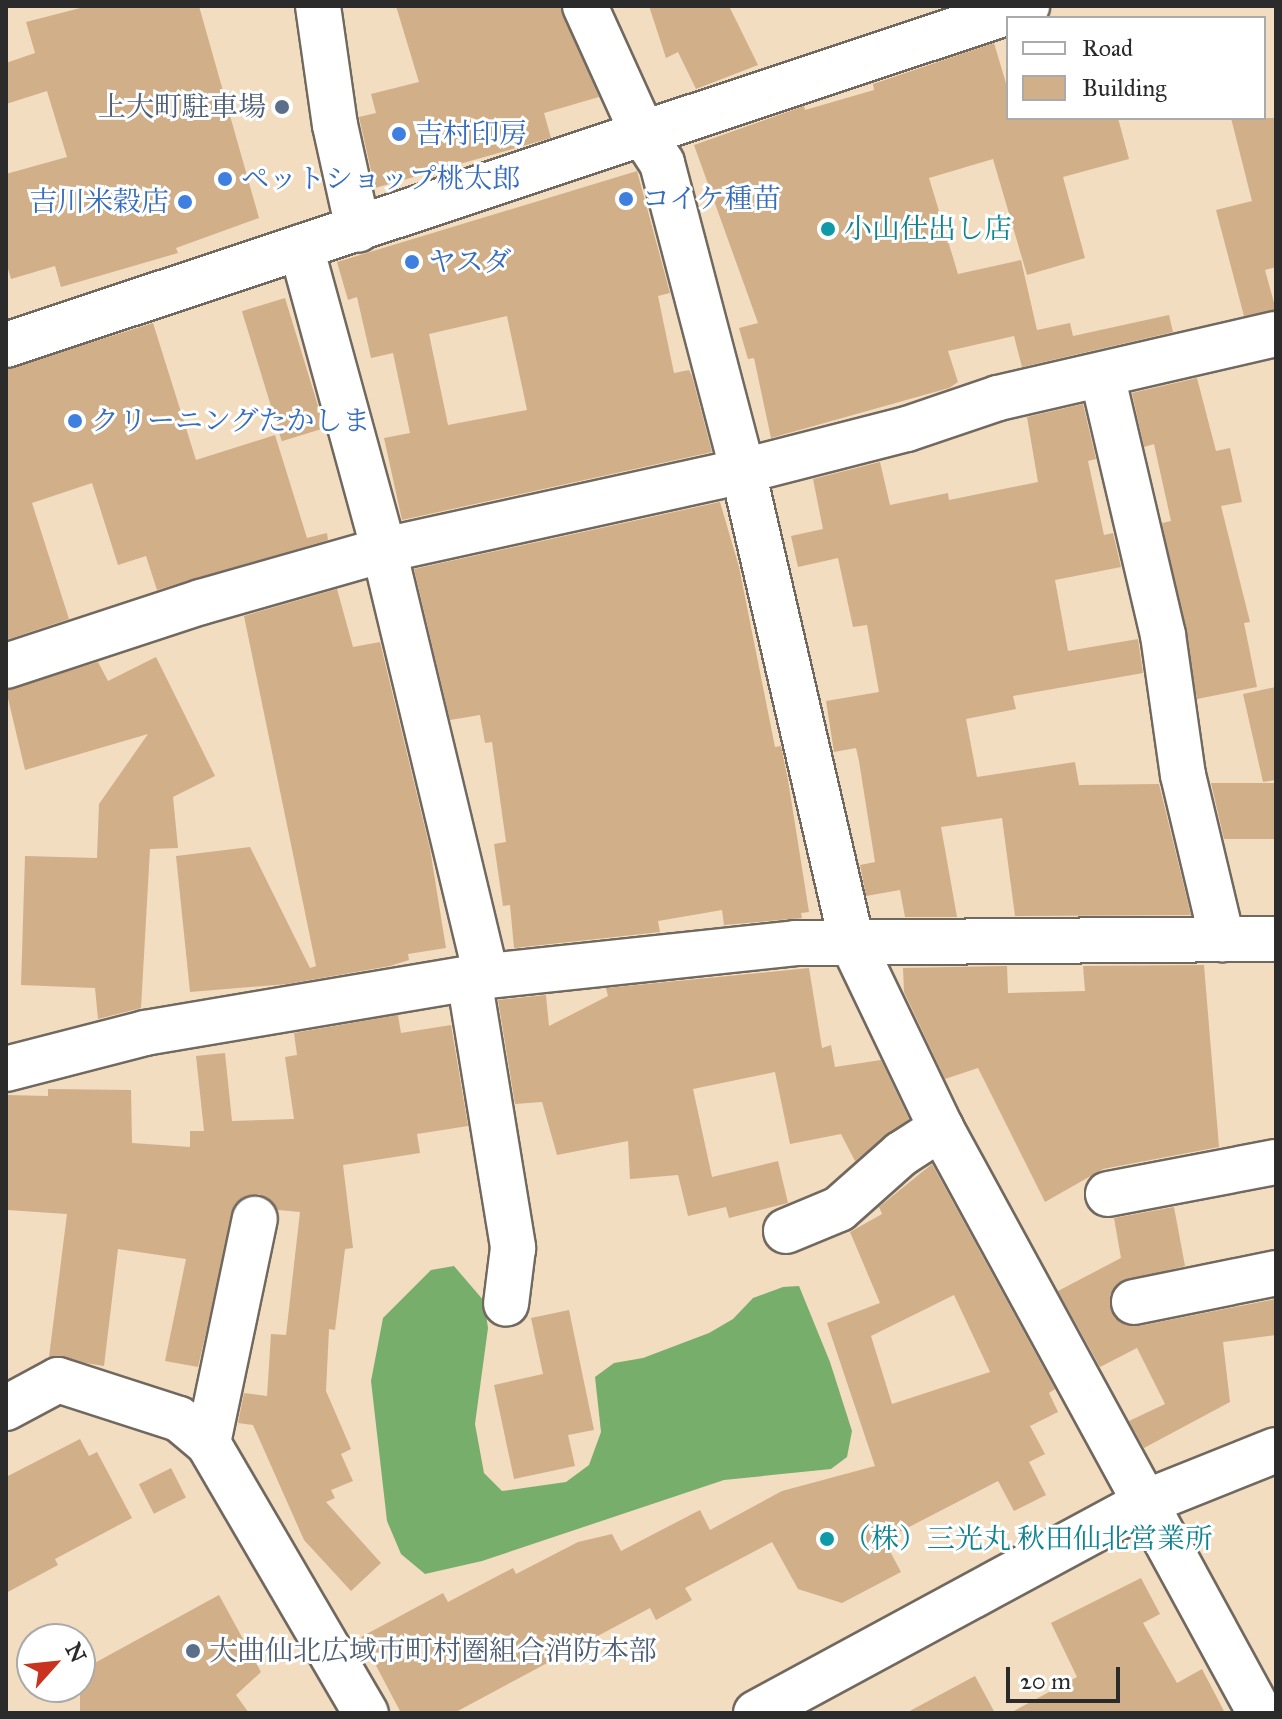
<!DOCTYPE html>
<meta charset="utf-8">
<style>
body{margin:0}
#map{position:relative;width:1282px;height:1719px;overflow:hidden;background:#f2ddc0;font-family:"IM FELL Great Primer","Noto Serif JP",serif}
div>[style]{position:absolute}
.forest>*{inset:0;background:#78ae6c}
.building>*{inset:0;background:#d1af89;transform-origin:0 0}
.roads{filter:drop-shadow(2px 0 #71695f) drop-shadow(-2px 0 #71695f) drop-shadow(0 2px #71695f) drop-shadow(0 -2px #71695f)}
.minor>*{height:44px;margin:-22px;padding:0 22px;transform-origin:22px;border-radius:22px;background:#fff}
.dots>*{width:22px;height:22px;translate:-50% -50%;box-sizing:border-box;border:4px solid #fff;border-radius:50%}
span{translate:-50% -50%;white-space:nowrap;text-align:center;line-height:1.15;-webkit-text-stroke:6px #fff;paint-order:stroke}
.service-label{font-size:28px;color:#4e5e75}
.right{translate:-100% -50%;text-align:right}
.left{translate:0 -50%;text-align:left}
.shop-label{font-size:28px;color:#366cbe}
.culture-label{font-size:28px;color:#0d838f}
.frame{position:absolute;inset:0;border:8px solid #2b2b2b;pointer-events:none}
.legend{position:absolute;left:1006px;top:16px;width:260px;height:104px;box-sizing:border-box;background:#fff;border:2px solid #aaa;margin:0;padding:10px 14px;list-style:none;font-size:24px;color:#2b2b2b}
.legend li{display:flex;align-items:center;gap:16px;height:40px}
.legend b{width:40px;border:2px solid #aaa}
.north{position:absolute;left:16px;top:1623px;width:80px;height:80px;box-sizing:border-box;background:#fff;border:2px solid #aaa;border-radius:50%;rotate:63deg;font-size:22px;font-weight:700;line-height:32px;text-align:center;color:#2b2b2b}
.north::after{content:'';display:block;margin:auto;width:28px;height:36px;background:#c8321e;clip-path:polygon(50% 0,100% 100%,50% 72%,0 100%)}
.scale{position:absolute;left:1006px;top:1667px;width:114px;height:36px;box-sizing:border-box;border:4px solid #2b2b2b;border-top:0;padding-left:10px;font-size:24px;line-height:28px;white-space:nowrap;color:#2b2b2b;-webkit-text-stroke:6px #fff;paint-order:stroke}
</style>
<div id="map">
<div class="forest">
<div style="clip-path:polygon(454px 1266px,484px 1301px,488px 1328px,475px 1424px,484px 1473px,502px 1491px,566px 1482px,589px 1465px,601px 1432px,595px 1377px,614px 1363px,643px 1358px,709px 1333px,733px 1319px,753px 1298px,783px 1287px,799px 1286px,830px 1362px,852px 1431px,847px 1457px,831px 1469px,724px 1480px,482px 1561px,425px 1574px,401px 1554px,387px 1521px,371px 1381px,383px 1318px,431px 1270px)"></div>
</div>
<div class="building">
<div style="clip-path:polygon(88px 6px,199px 6px,259px 218px,176px 248px,178px 253px,61px 287px,55px 266px,11px 279px,6px 262px,6px 174px,67px 157px,47px 91px,6px 104px,6px 63px,35px 53px,26px 22px)"></div>
<div style="clip-path:polygon(396px 6px,560px 6px,599px 97px,544px 113px,551px 138px,375px 188px,359px 117px,376px 113px,371px 94px,419px 82px)"></div>
<div style="clip-path:polygon(649px 6px,729px 6px,758px 65px,696px 89px,678px 52px,666px 58px)"></div>
<div style="clip-path:polygon(994px 43px,1008px 90px,1008px 118px,1118px 118px,1129px 159px,1063px 177px,1085px 258px,1027px 275px,993px 159px,929px 178px,958px 274px,1021px 260px,1037px 330px,1070px 323px,1073px 336px,1169px 315px,1173px 332px,1022px 367px,1014px 336px,948px 351px,958px 382px,949px 388px,771px 438px,754px 358px,748px 359px,739px 328px,758px 323px,694px 145px,804px 106px,805px 110px,874px 90px,873px 84px)"></div>
<div style="clip-path:polygon(1231px 118px,1276px 118px,1276px 267px,1265px 270px,1276px 310px,1244px 316px,1216px 210px,1252px 201px)"></div>
<div style="clip-path:polygon(evenodd,637px 171px,670px 293px,658px 296px,674px 373px,689px 370px,692px 376px,712px 452px,402px 520px,384px 438px,410px 433px,393px 353px,371px 358px,357px 297px,348px 300px,337px 262px,637px 171px,507px 316px,527px 410px,448px 425px,429px 334px,507px 316px)"></div>
<div style="left:285px;top:298px;width:136px;height:45px;rotate:73deg"></div>
<div style="clip-path:polygon(153px 323px,196px 460px,275px 435px,307px 538px,327px 533px,328px 540px,157px 590px,146px 556px,118px 565px,92px 483px,32px 503px,69px 619px,6px 640px,6px 369px)"></div>
<div style="clip-path:polygon(1197px 378px,1216px 451px,1230px 448px,1242px 502px,1221px 506px,1250px 622px,1244px 623px,1257px 687px,1197px 699px,1162px 523px,1171px 521px,1154px 444px,1144px 447px,1132px 393px)"></div>
<div style="clip-path:polygon(1083px 404px,1096px 459px,1088px 461px,1104px 535px,1113px 533px,1121px 567px,1055px 580px,1068px 651px,1138px 639px,1143px 673px,1013px 696px,1016px 709px,966px 719px,977px 777px,1075px 762px,1079px 785px,1159px 784px,1191px 915px,1015px 916px,1002px 818px,941px 827px,957px 917px,905px 917px,900px 890px,866px 896px,860px 865px,875px 862px,859px 761px,856px 748px,834px 752px,826px 701px,879px 692px,867px 625px,853px 627px,838px 558px,798px 567px,791px 536px,823px 529px,813px 479px,880px 462px,890px 505px,948px 493px,949px 500px,1038px 482px,1027px 417px)"></div>
<div style="clip-path:polygon(720px 502px,739px 567px,775px 747px,781px 746px,788px 780px,809px 912px,801px 913px,802px 918px,724px 925px,722px 910px,658px 921px,660px 932px,514px 948px,510px 905px,503px 906px,494px 844px,506px 842px,492px 742px,485px 743px,480px 715px,450px 720px,414px 569px)"></div>
<div style="clip-path:polygon(337px 589px,353px 647px,380px 642px,430px 849px,446px 948px,408px 954px,409px 960px,390px 966px,287px 984px,190px 992px,176px 856px,250px 847px,310px 968px,316px 966px,244px 616px)"></div>
<div style="clip-path:polygon(156px 657px,215px 776px,173px 797px,178px 848px,150px 849px,141px 1008px,98px 1019px,95px 988px,21px 985px,25px 856px,97px 858px,99px 804px,148px 734px,25px 770px,6px 690px,98px 662px,108px 681px)"></div>
<div style="clip-path:polygon(1276px 687px,1276px 780px,1263px 782px,1243px 694px)"></div>
<div style="clip-path:polygon(1211px 783px,1276px 783px,1276px 839px,1224px 839px)"></div>
<div style="clip-path:polygon(1204px 965px,1219px 1147px,1103px 1169px,1045px 1202px,978px 1068px,945px 1079px,904px 992px,903px 968px,1007px 966px,1008px 993px,1085px 991px,1083px 966px)"></div>
<div style="clip-path:polygon(809px 968px,822px 1048px,831px 1045px,835px 1067px,881px 1060px,909px 1119px,855px 1161px,841px 1134px,790px 1144px,775px 1072px,693px 1089px,712px 1177px,778px 1161px,788px 1203px,729px 1218px,726px 1207px,688px 1216px,678px 1175px,630px 1179px,628px 1141px,557px 1155px,542px 1102px,515px 1104px,498px 1000px,546px 995px,549px 1026px,608px 996px,606px 988px)"></div>
<div style="clip-path:polygon(398px 1015px,401px 1033px,451px 1025px,468px 1126px,417px 1134px,420px 1153px,343px 1165px,353px 1248px,345px 1249px,335px 1330px,329px 1329px,326px 1391px,351px 1449px,341px 1454px,353px 1481px,331px 1490px,335px 1498px,326px 1502px,381px 1563px,351px 1591px,304px 1540px,253px 1425px,238px 1423px,244px 1393px,267px 1396px,271px 1334px,286px 1335px,300px 1212px,278px 1210px,259px 1194px,236px 1203px,198px 1367px,165px 1361px,186px 1259px,118px 1249px,104px 1366px,49px 1357px,67px 1214px,7px 1210px,6px 1095px,48px 1096px,48px 1089px,131px 1090px,132px 1143px,190px 1147px,190px 1131px,204px 1131px,196px 1056px,225px 1053px,232px 1121px,294px 1119px,285px 1057px,297px 1055px,294px 1033px)"></div>
<div style="clip-path:polygon(evenodd,932px 1164px,1055px 1389px,1049px 1393px,1058px 1412px,1030px 1426px,1045px 1454px,1029px 1462px,1046px 1495px,1014px 1511px,998px 1481px,884px 1540px,901px 1572px,842px 1603px,798px 1589px,772px 1542px,685px 1588px,692px 1600px,656px 1620px,650px 1608px,454px 1713px,401px 1713px,361px 1637px,443px 1593px,448px 1602px,513px 1568px,516px 1574px,578px 1542px,612px 1534px,621px 1551px,700px 1510px,710px 1530px,782px 1491px,875px 1466px,827px 1323px,880px 1303px,850px 1232px,882px 1214px,879px 1207px,932px 1164px,954px 1295px,990px 1372px,892px 1404px,871px 1336px,954px 1295px)"></div>
<div style="clip-path:polygon(1174px 1207px,1185px 1266px,1118px 1283px,1110px 1295px,1115px 1318px,1139px 1326px,1276px 1299px,1276px 1335px,1223px 1342px,1230px 1402px,1144px 1448px,1129px 1421px,1165px 1404px,1137px 1348px,1100px 1367px,1058px 1291px,1121px 1258px,1114px 1218px)"></div>
<div style="clip-path:polygon(569px 1310px,594px 1430px,568px 1435px,575px 1466px,514px 1479px,494px 1385px,543px 1374px,531px 1318px)"></div>
<div style="clip-path:polygon(80px 1439px,89px 1456px,97px 1452px,132px 1518px,55px 1559px,58px 1565px,6px 1593px,6px 1477px)"></div>
<div style="left:171px;top:1468px;width:33px;height:36px;rotate:63deg"></div>
<div style="clip-path:polygon(1141px 1578px,1160px 1614px,1143px 1623px,1177px 1683px,1202px 1669px,1225px 1713px,1010px 1713px,1077px 1677px,1051px 1623px)"></div>
<div style="clip-path:polygon(219px 1595px,261px 1672px,236px 1695px,249px 1713px,80px 1713px,80px 1671px)"></div>
<div style="clip-path:polygon(975px 1676px,995px 1713px,906px 1713px)"></div>
</div>
<div class="roads">
<div class="minor">
<div style="left:318px;top:6px;width:120px;rotate:81.9deg"></div>
<div style="left:335px;top:125px;width:107px;rotate:77.5deg"></div>
<div style="left:585px;top:6px;width:141px;rotate:65.6deg"></div>
<div style="left:643px;top:134px;width:35px;rotate:57deg"></div>
<div style="left:662px;top:163px;width:318px;rotate:75.3deg"></div>
<div style="left:743px;top:471px;width:481px;rotate:77deg"></div>
<div style="left:851px;top:940px;width:208px;rotate:64.4deg"></div>
<div style="left:941px;top:1128px;width:666px;rotate:61.4deg"></div>
<div style="left:301px;top:247px;width:314px;rotate:74.7deg"></div>
<div style="left:384px;top:550px;width:438px;rotate:76.5deg"></div>
<div style="left:6px;top:345px;width:1076px;rotate:-18.37deg"></div>
<div style="left:1102px;top:375px;width:267px;rotate:76.8deg"></div>
<div style="left:1163px;top:635px;width:141px;rotate:81.9deg"></div>
<div style="left:1183px;top:775px;width:169px;rotate:76.6deg"></div>
<div style="left:6px;top:666px;width:205px;rotate:-18.2deg"></div>
<div style="left:201px;top:602px;width:190px;rotate:-15.9deg"></div>
<div style="left:384px;top:550px;width:368px;rotate:-12.4deg"></div>
<div style="left:743px;top:471px;width:169px;rotate:-14.4deg"></div>
<div style="left:907px;top:429px;width:96px;rotate:-18.8deg"></div>
<div style="left:998px;top:398px;width:285px;rotate:-13deg"></div>
<div style="left:469px;top:978px;width:274px;rotate:80.7deg"></div>
<div style="left:513px;top:1248px;width:56px;rotate:97.1deg"></div>
<div style="left:6px;top:1069px;width:144px;rotate:-14.5deg"></div>
<div style="left:145px;top:1033px;width:329px;rotate:-9.6deg"></div>
<div style="left:469px;top:978px;width:328px;rotate:-6.1deg"></div>
<div style="left:795px;top:943px;width:481px;rotate:-0.5deg"></div>
<div style="left:1108px;top:1194px;width:171px;rotate:-10.8deg"></div>
<div style="left:786px;top:1231px;width:57px;rotate:-22.5deg"></div>
<div style="left:839px;top:1209px;width:83px;rotate:-41.6deg"></div>
<div style="left:901px;top:1154px;width:48px;rotate:-33deg"></div>
<div style="left:1134px;top:1302px;width:145px;rotate:-11.5deg"></div>
<div style="left:6px;top:1408px;width:59px;rotate:-28.3deg"></div>
<div style="left:58px;top:1380px;width:127px;rotate:17.9deg"></div>
<div style="left:179px;top:1419px;width:38px;rotate:40deg"></div>
<div style="left:208px;top:1443px;width:313px;rotate:59.7deg"></div>
<div style="left:208px;top:1443px;width:229px;rotate:-78.2deg"></div>
<div style="left:756px;top:1713px;width:443px;rotate:-28.4deg"></div>
<div style="left:1146px;top:1502px;width:140px;rotate:-21.8deg"></div>
</div>
</div>
<div class="dots">
<div style="left:282px;top:107px;background:#5c6f8a"></div>
<div style="left:399px;top:134px;background:#3f7fe0"></div>
<div style="left:225px;top:179px;background:#3f7fe0"></div>
<div style="left:626px;top:199px;background:#3f7fe0"></div>
<div style="left:185px;top:202px;background:#3f7fe0"></div>
<div style="left:828px;top:229px;background:#0f9aa8"></div>
<div style="left:412px;top:262px;background:#3f7fe0"></div>
<div style="left:75px;top:421px;background:#3f7fe0"></div>
<div style="left:827px;top:1539px;background:#0f9aa8"></div>
<div style="left:193px;top:1651px;background:#5c6f8a"></div>
</div>
<div class="service-label">
<span class="right" style="left:266px;top:107px">上大町駐車場</span>
<span class="left" style="left:209px;top:1651px">大曲仙北広域市町村圏組合消防本部</span>
</div>
<div class="shop-label">
<span class="left" style="left:415px;top:134px">吉村印房</span>
<span class="left" style="left:241px;top:179px">ペットショップ桃太郎</span>
<span class="left" style="left:642px;top:199px">コイケ種苗</span>
<span class="right" style="left:169px;top:202px">吉川米穀店</span>
<span class="left" style="left:428px;top:262px">ヤスダ</span>
<span class="left" style="left:91px;top:421px">クリーニングたかしま</span>
</div>
<div class="culture-label">
<span class="left" style="left:844px;top:229px">小山仕出し店</span>
<span class="left" style="left:843px;top:1539px">（株）三光丸 秋田仙北営業所</span>
</div>
<div class="frame"></div>
<ul class="legend">
<li><b style="height:10px;background:#fff"></b>Road</li>
<li><b style="height:22px;background:#d1af89"></b>Building</li>
</ul>
<div class="north">N</div>
<div class="scale">20 m</div>
</div>
